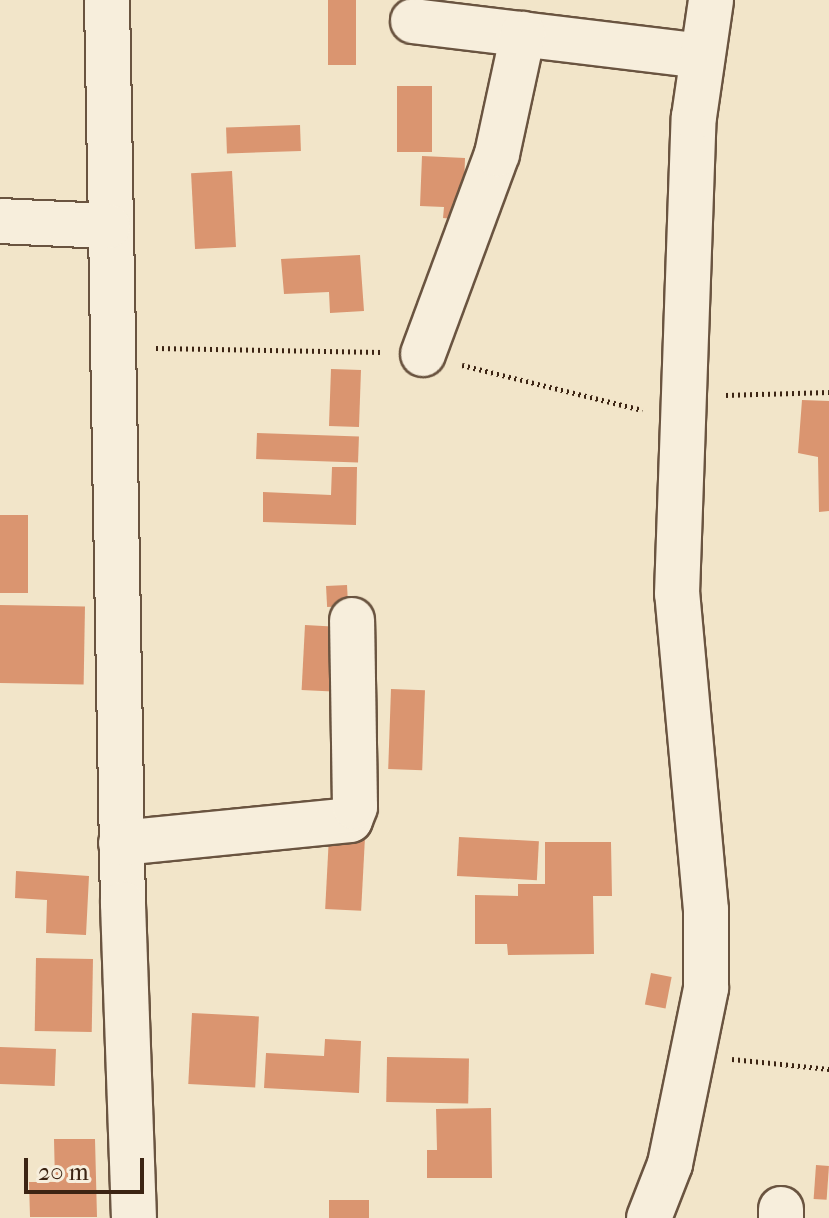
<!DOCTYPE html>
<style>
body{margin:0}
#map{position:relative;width:829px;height:1218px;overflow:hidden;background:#f2e5c9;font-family:"IM FELL French Canon",serif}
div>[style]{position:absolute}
.building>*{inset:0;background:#da9570;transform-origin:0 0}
.path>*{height:5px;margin-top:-2.5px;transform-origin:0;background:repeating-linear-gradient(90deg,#3c2413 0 2px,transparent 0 6px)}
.roads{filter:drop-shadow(2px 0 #6a5440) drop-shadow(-2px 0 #6a5440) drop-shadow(0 2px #6a5440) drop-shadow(0 -2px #6a5440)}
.minor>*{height:44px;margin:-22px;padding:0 22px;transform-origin:22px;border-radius:22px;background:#f7eedc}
span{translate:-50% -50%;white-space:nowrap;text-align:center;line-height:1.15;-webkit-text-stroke:6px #f7eedc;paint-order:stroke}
.scale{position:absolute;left:24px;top:1158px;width:120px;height:36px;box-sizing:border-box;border:4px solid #3c2413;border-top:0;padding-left:10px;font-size:24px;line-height:28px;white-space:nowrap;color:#3c2413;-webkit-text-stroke:6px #f7eedc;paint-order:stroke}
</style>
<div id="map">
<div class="building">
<div style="left:328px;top:0;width:28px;height:65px"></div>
<div style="left:397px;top:86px;width:35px;height:66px"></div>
<div style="left:300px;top:125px;width:26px;height:74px;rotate:88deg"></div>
<div style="clip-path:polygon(422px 156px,465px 158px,463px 220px,443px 218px,444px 207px,420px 206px)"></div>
<div style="left:232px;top:171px;width:76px;height:41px;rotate:87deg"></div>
<div style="clip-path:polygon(360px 255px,364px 311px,330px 313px,329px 292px,284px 294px,281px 259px)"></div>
<div style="left:331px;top:369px;width:30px;height:57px;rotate:2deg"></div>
<div style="clip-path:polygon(802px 400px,829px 401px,829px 511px,819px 512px,818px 457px,798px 453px)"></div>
<div style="left:257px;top:433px;width:102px;height:26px;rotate:2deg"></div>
<div style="clip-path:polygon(332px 467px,357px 467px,356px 525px,263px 522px,263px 492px,331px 495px)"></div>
<div style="left:0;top:515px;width:28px;height:78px"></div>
<div style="left:347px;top:585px;width:21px;height:21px;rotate:87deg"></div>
<div style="left:0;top:605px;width:85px;height:78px;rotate:1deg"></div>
<div style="left:305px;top:625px;width:36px;height:65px;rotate:3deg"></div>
<div style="left:391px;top:689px;width:34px;height:80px;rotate:2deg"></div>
<div style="left:329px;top:836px;width:36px;height:73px;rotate:3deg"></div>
<div style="left:459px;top:837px;width:80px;height:39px;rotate:3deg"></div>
<div style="clip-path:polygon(545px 842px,611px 842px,612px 896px,593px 896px,594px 954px,508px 955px,507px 944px,475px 944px,475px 895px,518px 896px,518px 884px,545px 884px)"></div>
<div style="clip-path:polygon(16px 871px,89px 876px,86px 935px,46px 933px,47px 900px,15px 898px)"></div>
<div style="left:36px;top:958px;width:57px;height:73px;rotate:1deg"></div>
<div style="left:651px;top:973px;width:21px;height:32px;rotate:11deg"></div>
<div style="left:192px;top:1013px;width:67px;height:71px;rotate:3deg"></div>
<div style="clip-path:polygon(325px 1039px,361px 1041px,359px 1093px,264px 1088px,266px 1053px,324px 1056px)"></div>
<div style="left:0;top:1047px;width:56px;height:37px;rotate:2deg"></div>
<div style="left:387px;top:1057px;width:82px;height:45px;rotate:1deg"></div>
<div style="clip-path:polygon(491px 1108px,492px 1178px,427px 1178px,427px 1150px,437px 1150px,436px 1109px)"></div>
<div style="clip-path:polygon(54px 1139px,95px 1139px,97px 1217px,30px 1217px,29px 1182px,55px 1182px)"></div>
<div style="left:816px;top:1165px;width:13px;height:34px;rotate:4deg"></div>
<div style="left:329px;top:1200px;width:40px;height:18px"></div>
</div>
<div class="path">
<div style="left:156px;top:348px;width:226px;rotate:1deg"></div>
<div style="left:462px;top:365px;width:186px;rotate:14deg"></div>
<div style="left:726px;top:395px;width:103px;rotate:-1.7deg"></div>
<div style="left:732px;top:1059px;width:98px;rotate:5.9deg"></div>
</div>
<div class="roads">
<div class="minor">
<div style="left:107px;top:0;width:904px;rotate:88.99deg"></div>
<div style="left:123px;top:904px;width:314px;rotate:88deg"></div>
<div style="left:413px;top:21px;width:291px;rotate:6.9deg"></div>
<div style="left:0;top:221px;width:108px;rotate:2.7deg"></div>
<div style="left:423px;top:354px;width:213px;rotate:-69.7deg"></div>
<div style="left:497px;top:154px;width:123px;rotate:-77.8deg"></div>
<div style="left:121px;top:843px;width:230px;rotate:-5.7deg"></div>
<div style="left:350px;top:820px;width:14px;rotate:-69deg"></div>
<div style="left:355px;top:807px;width:187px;rotate:-90.9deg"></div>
<div style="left:649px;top:1218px;width:58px;rotate:-68.7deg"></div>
<div style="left:670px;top:1164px;width:180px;rotate:-78.4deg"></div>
<div style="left:706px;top:988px;width:78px;rotate:-90deg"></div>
<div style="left:706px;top:910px;width:317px;rotate:-95.2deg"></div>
<div style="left:677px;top:594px;width:477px;rotate:-88deg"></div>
<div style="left:694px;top:117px;width:118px;rotate:-81.7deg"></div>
<div style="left:781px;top:1218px;width:9px;rotate:-90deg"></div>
</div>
</div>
<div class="scale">20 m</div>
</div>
